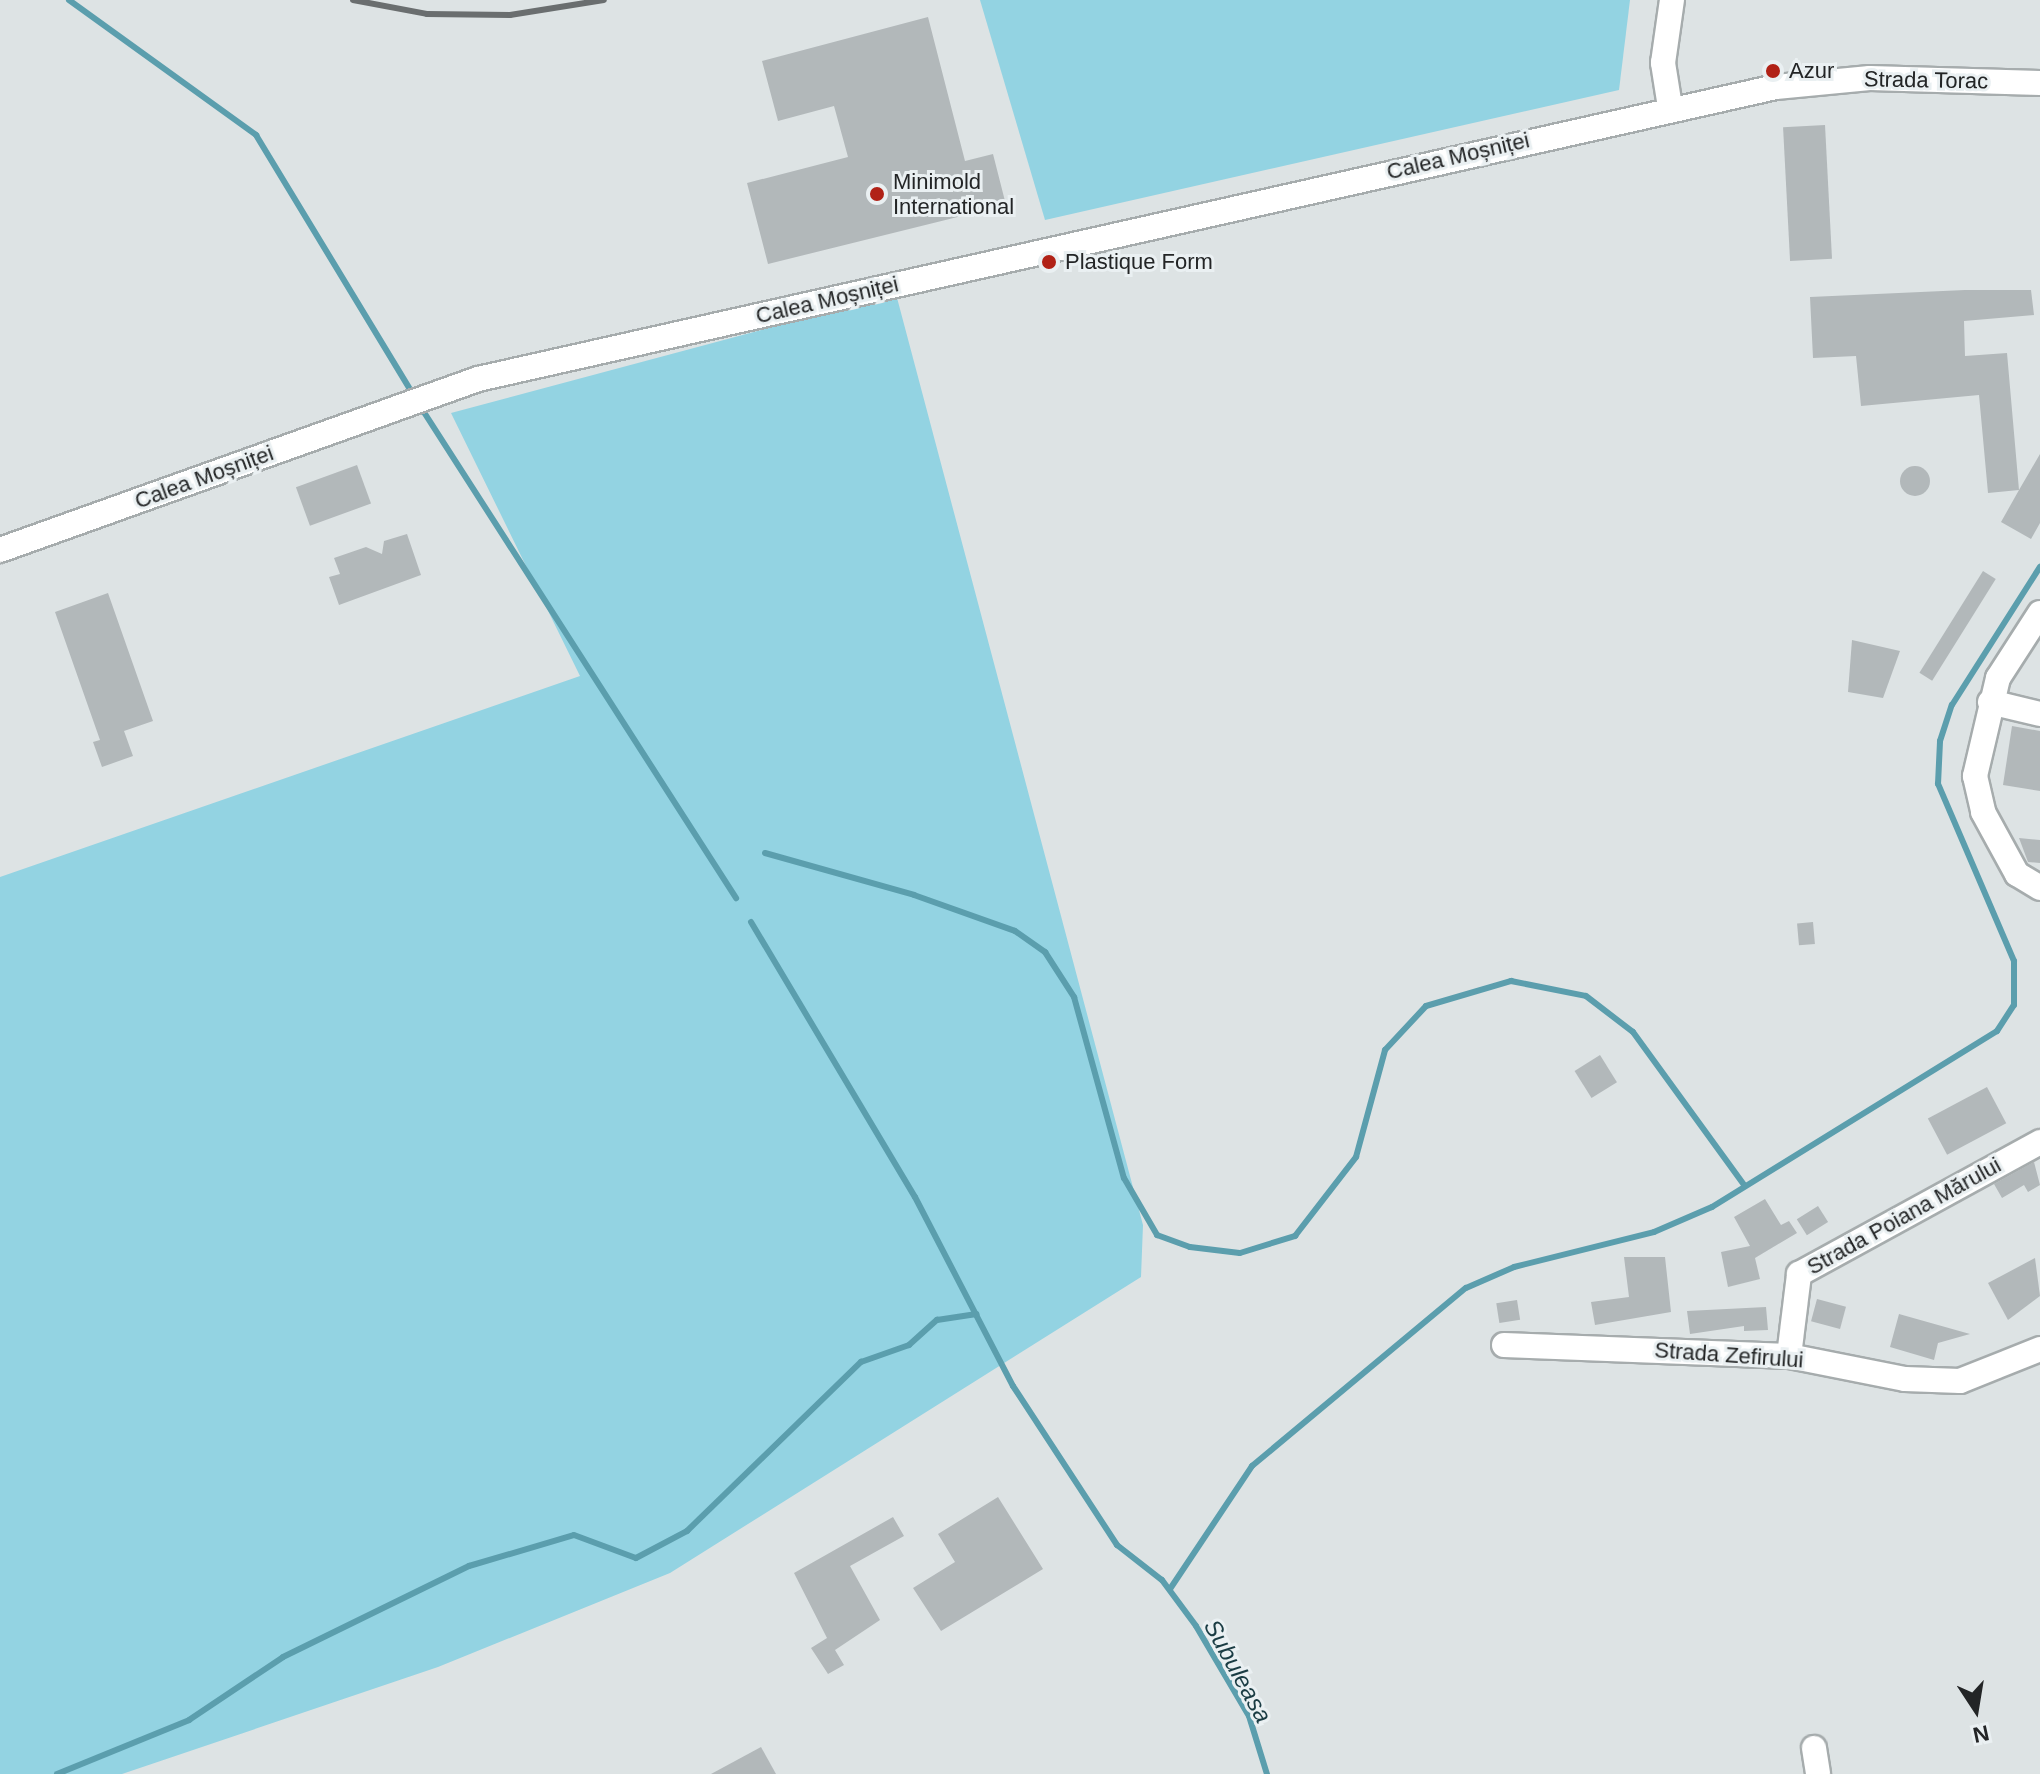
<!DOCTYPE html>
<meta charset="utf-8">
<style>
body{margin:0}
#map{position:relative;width:2040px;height:1774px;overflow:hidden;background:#dde3e4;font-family:Helvetica,sans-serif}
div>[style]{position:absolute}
.green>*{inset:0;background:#93d3e2}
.stream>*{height:6px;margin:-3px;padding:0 3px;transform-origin:3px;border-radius:3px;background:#5b9ead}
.building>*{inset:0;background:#b2b8ba;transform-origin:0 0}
.round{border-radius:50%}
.roads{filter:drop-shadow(2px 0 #a6acad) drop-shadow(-2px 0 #a6acad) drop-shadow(0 2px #a6acad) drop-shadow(0 -2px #a6acad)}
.minor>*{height:24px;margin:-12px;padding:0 12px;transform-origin:12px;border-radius:12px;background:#fff}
.rail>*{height:6px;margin:-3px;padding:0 3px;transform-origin:3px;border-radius:3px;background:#6a6e6f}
.dots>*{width:22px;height:22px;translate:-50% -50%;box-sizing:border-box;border:4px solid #eaf0f2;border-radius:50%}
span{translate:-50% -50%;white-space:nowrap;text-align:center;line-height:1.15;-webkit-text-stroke:6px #eaf0f2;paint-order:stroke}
.poi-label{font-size:22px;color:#232526}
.left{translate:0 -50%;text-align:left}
.street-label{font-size:22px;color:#232526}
.water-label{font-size:24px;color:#1a3c43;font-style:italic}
.north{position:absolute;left:1936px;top:1670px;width:80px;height:80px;-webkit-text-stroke:6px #eaf0f2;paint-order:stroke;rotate:168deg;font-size:22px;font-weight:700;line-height:32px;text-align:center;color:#232526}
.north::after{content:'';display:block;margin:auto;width:28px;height:36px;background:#232526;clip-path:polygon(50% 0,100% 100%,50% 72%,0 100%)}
</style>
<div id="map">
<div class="green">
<div style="clip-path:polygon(980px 0,1630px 0,1619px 90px,1045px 220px)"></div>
<div style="clip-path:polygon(896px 294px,1143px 1225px,1141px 1277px,670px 1573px,438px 1667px,122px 1774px,0 1774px,0 877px,580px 676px,451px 413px)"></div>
</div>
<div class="stream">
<div style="left:69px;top:0;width:231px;rotate:35.8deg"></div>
<div style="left:256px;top:135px;width:305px;rotate:58.8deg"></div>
<div style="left:420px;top:406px;width:585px;rotate:57.29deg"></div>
<div style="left:765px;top:853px;width:155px;rotate:15.7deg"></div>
<div style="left:914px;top:895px;width:107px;rotate:19.6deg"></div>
<div style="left:1015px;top:931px;width:37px;rotate:35deg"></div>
<div style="left:1045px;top:952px;width:54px;rotate:57.2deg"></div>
<div style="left:1074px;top:997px;width:188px;rotate:74.6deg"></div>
<div style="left:1124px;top:1178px;width:66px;rotate:59.9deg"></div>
<div style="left:1157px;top:1235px;width:35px;rotate:20deg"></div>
<div style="left:1190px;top:1247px;width:50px;rotate:6.8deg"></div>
<div style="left:1240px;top:1253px;width:58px;rotate:-17.2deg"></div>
<div style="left:1295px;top:1236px;width:100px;rotate:-52.3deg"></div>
<div style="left:1356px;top:1157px;width:111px;rotate:-74.8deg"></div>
<div style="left:1385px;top:1050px;width:60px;rotate:-47deg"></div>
<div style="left:1426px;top:1006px;width:89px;rotate:-16.4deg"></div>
<div style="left:1511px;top:981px;width:76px;rotate:11.3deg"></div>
<div style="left:1586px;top:996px;width:59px;rotate:37.5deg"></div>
<div style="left:1633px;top:1032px;width:190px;rotate:54deg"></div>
<div style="left:751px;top:922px;width:320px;rotate:59.2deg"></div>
<div style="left:915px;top:1197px;width:213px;rotate:62.6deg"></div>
<div style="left:1013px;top:1386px;width:190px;rotate:56.8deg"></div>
<div style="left:1117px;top:1545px;width:57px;rotate:37.9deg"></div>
<div style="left:1162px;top:1580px;width:57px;rotate:53.5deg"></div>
<div style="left:1196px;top:1626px;width:104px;rotate:59.5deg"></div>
<div style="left:1249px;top:1716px;width:61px;rotate:72.8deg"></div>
<div style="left:1170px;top:1589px;width:148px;rotate:-56.3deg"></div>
<div style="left:1252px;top:1466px;width:278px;rotate:-39.8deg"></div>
<div style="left:1466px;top:1288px;width:52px;rotate:-23.6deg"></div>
<div style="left:1514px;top:1267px;width:144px;rotate:-14deg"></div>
<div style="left:1654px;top:1232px;width:63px;rotate:-23.3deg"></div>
<div style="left:1712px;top:1207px;width:335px;rotate:-31.7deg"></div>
<div style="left:1997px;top:1031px;width:31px;rotate:-57deg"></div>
<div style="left:2014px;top:1005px;width:44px;rotate:-90deg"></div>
<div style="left:2014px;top:961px;width:193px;rotate:-113.2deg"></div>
<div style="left:1938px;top:784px;width:43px;rotate:-87.3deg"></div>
<div style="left:1940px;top:741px;width:38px;rotate:-72deg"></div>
<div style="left:1952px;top:705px;width:164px;rotate:-57.5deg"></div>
<div style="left:57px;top:1774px;width:143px;rotate:-22.2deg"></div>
<div style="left:189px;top:1720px;width:113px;rotate:-33.8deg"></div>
<div style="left:283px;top:1657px;width:207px;rotate:-26.1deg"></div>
<div style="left:469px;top:1566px;width:109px;rotate:-16.4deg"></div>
<div style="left:574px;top:1535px;width:66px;rotate:20.4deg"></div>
<div style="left:636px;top:1558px;width:58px;rotate:-27.9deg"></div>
<div style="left:687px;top:1531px;width:243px;rotate:-44.2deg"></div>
<div style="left:861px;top:1362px;width:51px;rotate:-19.5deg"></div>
<div style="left:909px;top:1345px;width:38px;rotate:-42deg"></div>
<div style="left:937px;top:1320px;width:40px;rotate:-8.5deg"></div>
</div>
<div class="building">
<div style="clip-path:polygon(928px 17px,965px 161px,993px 154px,1006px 205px,768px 264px,747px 183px,848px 157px,834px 106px,778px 121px,762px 61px)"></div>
<div style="left:1825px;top:125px;width:134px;height:42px;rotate:87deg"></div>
<div style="clip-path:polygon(1965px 290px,2031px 290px,2034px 315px,1964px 321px,1965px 356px,2007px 353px,2019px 490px,2040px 454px,2040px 523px,2031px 539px,2001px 522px,2019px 490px,1988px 493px,1979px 395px,1861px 406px,1856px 356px,1813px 358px,1810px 297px)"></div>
<div style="left:357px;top:465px;width:41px;height:65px;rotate:70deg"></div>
<div class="round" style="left:1900px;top:466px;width:30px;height:30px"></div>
<div style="clip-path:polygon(407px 534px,421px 575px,339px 605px,329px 577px,340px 574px,334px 558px,366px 547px,382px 554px,384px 541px)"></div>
<div style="left:1983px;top:571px;width:15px;height:120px;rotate:32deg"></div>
<div style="clip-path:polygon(108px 593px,153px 721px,124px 731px,133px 756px,102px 767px,93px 742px,100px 740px,55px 612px)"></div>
<div style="clip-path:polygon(1852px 640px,1900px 651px,1883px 698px,1848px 692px)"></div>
<div style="clip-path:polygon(2012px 726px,2040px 731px,2040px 791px,2003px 785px)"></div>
<div style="clip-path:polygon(2019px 838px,2040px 840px,2040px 863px,2028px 862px)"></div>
<div style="left:1813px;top:922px;width:22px;height:16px;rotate:85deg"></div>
<div style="left:1600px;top:1055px;width:32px;height:30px;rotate:58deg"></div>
<div style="left:1987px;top:1087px;width:41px;height:67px;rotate:62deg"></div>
<div style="clip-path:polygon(2034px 1162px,2040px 1185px,2028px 1192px,2024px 1185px,2002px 1198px,1994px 1184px)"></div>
<div style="clip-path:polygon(1765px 1199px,1781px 1225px,1789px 1221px,1797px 1233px,1755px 1258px,1760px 1279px,1728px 1287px,1721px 1252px,1750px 1246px,1734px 1217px)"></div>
<div style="left:1818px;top:1206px;width:19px;height:25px;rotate:58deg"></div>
<div style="clip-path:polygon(1624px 1257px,1665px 1257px,1671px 1312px,1595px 1325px,1591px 1302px,1629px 1297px)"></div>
<div style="clip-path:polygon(2035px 1258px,2040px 1296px,2008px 1320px,1988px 1283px)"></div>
<div style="left:1817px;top:1299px;width:30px;height:23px;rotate:15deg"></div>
<div style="left:1517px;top:1300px;width:20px;height:21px;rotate:81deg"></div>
<div style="clip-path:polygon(1766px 1307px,1768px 1330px,1744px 1331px,1744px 1326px,1690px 1334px,1687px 1311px)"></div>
<div style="clip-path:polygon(1899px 1314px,1970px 1334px,1938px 1343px,1934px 1360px,1890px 1347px)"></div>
<div style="clip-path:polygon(998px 1497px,1043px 1569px,941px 1631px,913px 1588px,955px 1562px,938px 1534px)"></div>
<div style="clip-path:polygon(893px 1517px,904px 1536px,850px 1566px,880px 1620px,835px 1650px,844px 1665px,828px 1674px,811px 1648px,827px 1638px,794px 1573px)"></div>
<div style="clip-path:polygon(761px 1747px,776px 1774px,711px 1774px)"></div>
</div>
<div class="roads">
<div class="minor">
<div style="left:1670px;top:107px;width:45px;rotate:-99deg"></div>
<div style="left:1663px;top:63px;width:64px;rotate:-81.9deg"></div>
<div style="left:0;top:550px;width:508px;rotate:-19.68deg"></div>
<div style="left:478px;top:379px;width:1330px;rotate:-12.68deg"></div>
<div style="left:1776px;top:87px;width:94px;rotate:-5.5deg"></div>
<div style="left:1870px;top:78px;width:170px;rotate:1.7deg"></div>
<div style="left:2040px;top:613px;width:77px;rotate:122.9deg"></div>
<div style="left:1998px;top:678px;width:101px;rotate:103.2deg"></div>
<div style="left:1975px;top:776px;width:37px;rotate:77deg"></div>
<div style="left:1983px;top:812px;width:71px;rotate:61.3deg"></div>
<div style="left:2017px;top:874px;width:27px;rotate:31deg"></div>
<div style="left:1990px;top:702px;width:51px;rotate:13.5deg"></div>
<div style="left:1504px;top:1345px;width:285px;rotate:2.2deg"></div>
<div style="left:1789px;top:1356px;width:118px;rotate:11.2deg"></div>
<div style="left:1905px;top:1379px;width:55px;rotate:2.1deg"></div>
<div style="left:1960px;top:1381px;width:86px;rotate:-21.8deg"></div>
<div style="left:1789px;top:1356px;width:83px;rotate:-83deg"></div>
<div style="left:1799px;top:1274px;width:275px;rotate:-28.7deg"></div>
<div style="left:1814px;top:1748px;width:26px;rotate:81deg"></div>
</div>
</div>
<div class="rail">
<div style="left:353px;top:0;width:75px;rotate:10.7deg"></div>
<div style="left:427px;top:14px;width:83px;rotate:0.7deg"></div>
<div style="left:510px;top:15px;width:95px;rotate:-9.1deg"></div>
</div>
<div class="dots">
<div style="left:1773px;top:71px;background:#b12217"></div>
<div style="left:877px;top:194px;background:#b12217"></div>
<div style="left:1049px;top:262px;background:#b12217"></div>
</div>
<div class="poi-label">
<span class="left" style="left:1789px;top:71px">Azur</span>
<span class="left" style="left:893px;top:194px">Minimold<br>International</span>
<span class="left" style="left:1065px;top:262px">Plastique Form</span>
</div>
<div class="street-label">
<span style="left:1926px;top:80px;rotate:1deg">Strada Torac</span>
<span style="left:1458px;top:156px;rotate:-13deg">Calea Moșniței</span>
<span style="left:827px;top:300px;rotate:-13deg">Calea Moșniței</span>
<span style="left:204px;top:477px;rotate:-20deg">Calea Moșniței</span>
<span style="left:1904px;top:1216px;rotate:-29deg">Strada Poiana Mărului</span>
<span style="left:1729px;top:1355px;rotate:4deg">Strada Zefirului</span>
</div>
<div class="water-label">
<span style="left:1238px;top:1671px;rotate:61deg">Subuleasa</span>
</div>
<div class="north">N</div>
</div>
